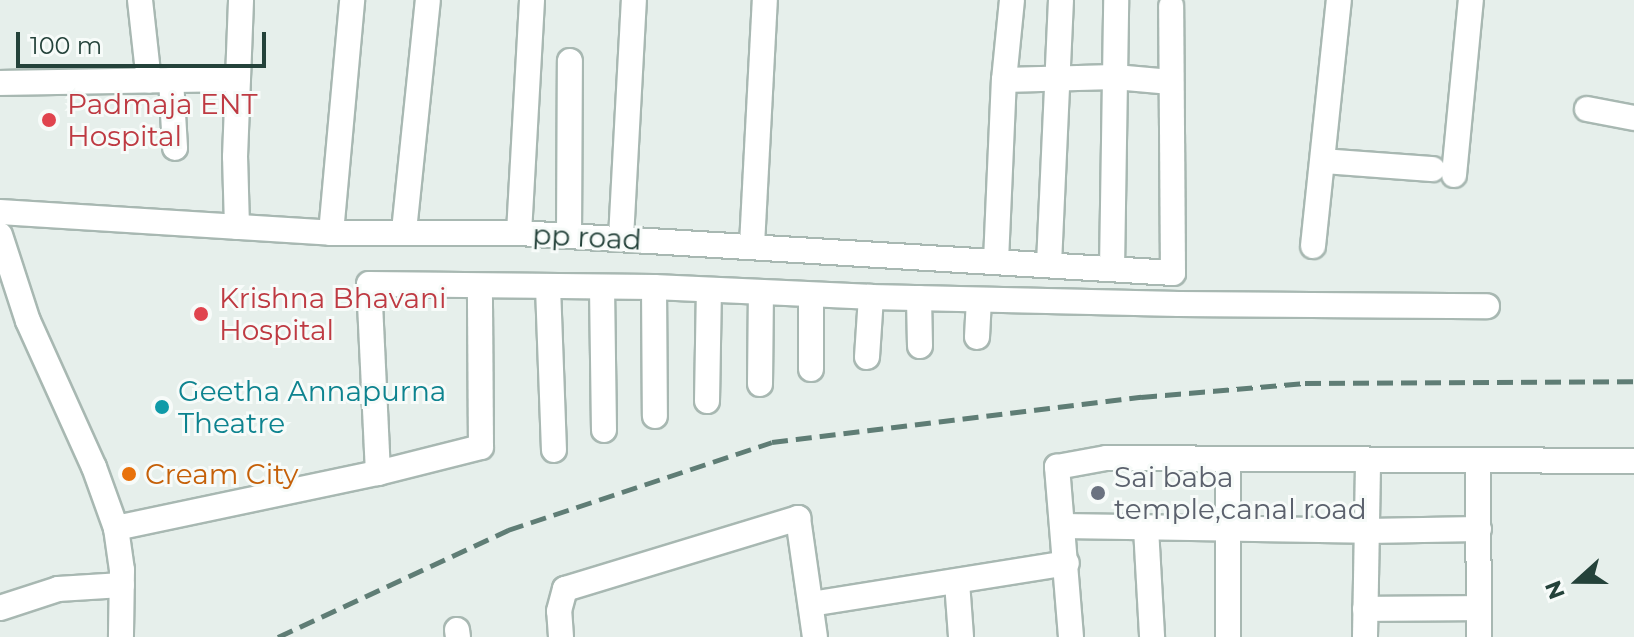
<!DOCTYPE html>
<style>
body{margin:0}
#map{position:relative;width:1634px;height:637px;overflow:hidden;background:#e6efeb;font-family:Montserrat,sans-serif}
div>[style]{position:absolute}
.roads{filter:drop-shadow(2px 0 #a8b8b2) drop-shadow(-2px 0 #a8b8b2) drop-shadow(0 2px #a8b8b2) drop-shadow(0 -2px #a8b8b2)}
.minor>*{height:24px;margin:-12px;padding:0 12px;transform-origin:12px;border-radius:12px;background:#fff}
.rail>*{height:5px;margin-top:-2.5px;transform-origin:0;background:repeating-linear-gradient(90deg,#5f7d75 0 16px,transparent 0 24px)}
.dots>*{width:22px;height:22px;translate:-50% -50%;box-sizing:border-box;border:4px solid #f7fbf9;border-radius:50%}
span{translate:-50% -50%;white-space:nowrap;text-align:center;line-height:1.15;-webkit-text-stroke:6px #f7fbf9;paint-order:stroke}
.health-label{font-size:28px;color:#be3a42}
.left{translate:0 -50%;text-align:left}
.street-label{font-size:28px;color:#24423a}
.culture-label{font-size:28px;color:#0d838f}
.food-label{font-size:28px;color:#c56008}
.worship-label{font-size:28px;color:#5b616d}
.north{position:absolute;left:1538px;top:541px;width:80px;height:80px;-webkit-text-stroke:6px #f7fbf9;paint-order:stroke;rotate:249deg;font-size:22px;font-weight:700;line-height:32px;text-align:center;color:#24423a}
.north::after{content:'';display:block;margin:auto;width:28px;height:36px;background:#24423a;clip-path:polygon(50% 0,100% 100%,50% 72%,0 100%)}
.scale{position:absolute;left:16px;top:32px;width:250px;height:36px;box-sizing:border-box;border:4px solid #24423a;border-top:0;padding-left:10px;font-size:24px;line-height:28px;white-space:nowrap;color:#24423a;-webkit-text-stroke:6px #f7fbf9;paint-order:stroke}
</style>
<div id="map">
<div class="roads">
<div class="minor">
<div style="left:140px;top:0;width:81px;rotate:83.7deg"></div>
<div style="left:171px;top:80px;width:68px;rotate:86.6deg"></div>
<div style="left:1004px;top:80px;width:111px;rotate:-1.5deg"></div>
<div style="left:1115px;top:77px;width:56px;rotate:5.1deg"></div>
<div style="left:0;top:83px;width:238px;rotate:-1deg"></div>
<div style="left:1587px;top:109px;width:48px;rotate:10.8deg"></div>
<div style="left:1323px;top:161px;width:110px;rotate:4.2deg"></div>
<div style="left:1454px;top:175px;width:176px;rotate:-84.5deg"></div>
<div style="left:0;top:212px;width:332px;rotate:3.6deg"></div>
<div style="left:331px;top:233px;width:188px"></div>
<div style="left:519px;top:233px;width:655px;rotate:3.5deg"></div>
<div style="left:1173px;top:273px;width:267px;rotate:-90.4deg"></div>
<div style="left:237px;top:227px;width:70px;rotate:-91.6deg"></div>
<div style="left:235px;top:157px;width:157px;rotate:-87.8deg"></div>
<div style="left:404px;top:231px;width:232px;rotate:-84.1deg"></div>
<div style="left:331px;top:233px;width:234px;rotate:-84.8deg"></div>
<div style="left:519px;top:233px;width:233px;rotate:-86.8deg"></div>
<div style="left:0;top:235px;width:90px;rotate:72deg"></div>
<div style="left:28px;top:321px;width:160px;rotate:65.7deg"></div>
<div style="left:94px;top:467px;width:65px;rotate:70.2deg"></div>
<div style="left:116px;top:528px;width:42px;rotate:81.9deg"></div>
<div style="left:122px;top:570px;width:67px;rotate:90.9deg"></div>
<div style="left:569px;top:236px;width:175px;rotate:-89.7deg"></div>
<div style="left:621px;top:238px;width:238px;rotate:-86.9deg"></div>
<div style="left:752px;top:245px;width:245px;rotate:-87deg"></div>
<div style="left:1313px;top:246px;width:247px;rotate:-84deg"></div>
<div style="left:996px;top:261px;width:181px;rotate:-87.5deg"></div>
<div style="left:1004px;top:80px;width:80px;rotate:-84.3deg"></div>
<div style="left:1049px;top:264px;width:264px;rotate:-87.4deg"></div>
<div style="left:1112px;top:269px;width:269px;rotate:-89.1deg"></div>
<div style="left:548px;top:287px;width:163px;rotate:87.9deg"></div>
<div style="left:602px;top:287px;width:143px;rotate:89.2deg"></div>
<div style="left:654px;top:287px;width:129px;rotate:89.6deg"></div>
<div style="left:811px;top:295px;width:74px;rotate:90deg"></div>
<div style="left:919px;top:298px;width:48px;rotate:88.8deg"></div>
<div style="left:977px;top:337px;width:37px;rotate:-87deg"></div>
<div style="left:867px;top:357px;width:60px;rotate:-86.2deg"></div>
<div style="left:760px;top:384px;width:92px;rotate:-89.4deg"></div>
<div style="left:707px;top:401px;width:111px;rotate:-89deg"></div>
<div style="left:1478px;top:462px;width:175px;rotate:89.7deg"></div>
<div style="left:378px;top:473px;width:189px;rotate:-92.7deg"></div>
<div style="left:369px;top:284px;width:285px;rotate:0.6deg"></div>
<div style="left:654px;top:287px;width:217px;rotate:2.6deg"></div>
<div style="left:871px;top:297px;width:308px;rotate:1.3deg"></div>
<div style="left:1179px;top:304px;width:308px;rotate:0.4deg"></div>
<div style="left:1063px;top:526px;width:304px;rotate:0.9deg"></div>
<div style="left:1367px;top:531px;width:112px;rotate:-1deg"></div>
<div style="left:116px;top:528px;width:268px;rotate:-11.9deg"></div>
<div style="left:378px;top:473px;width:106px;rotate:-14.2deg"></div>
<div style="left:481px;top:447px;width:160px;rotate:-90.4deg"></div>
<div style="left:1146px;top:528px;width:109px;rotate:86.8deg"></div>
<div style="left:957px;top:582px;width:55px;rotate:85.8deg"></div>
<div style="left:811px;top:604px;width:259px;rotate:-9.1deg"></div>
<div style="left:0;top:608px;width:61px;rotate:-18.1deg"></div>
<div style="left:58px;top:589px;width:64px;rotate:-3.6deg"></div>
<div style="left:1365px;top:609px;width:114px;rotate:-0.5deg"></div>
<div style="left:457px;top:630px;width:7px;rotate:82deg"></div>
<div style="left:561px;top:637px;width:26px;rotate:-94deg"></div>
<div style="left:559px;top:611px;width:23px;rotate:-75deg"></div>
<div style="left:565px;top:589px;width:244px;rotate:-16.9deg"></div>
<div style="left:798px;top:518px;width:120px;rotate:81.9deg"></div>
<div style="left:1071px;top:637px;width:171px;rotate:-94.7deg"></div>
<div style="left:1057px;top:467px;width:50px;rotate:-10.4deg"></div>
<div style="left:1106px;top:458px;width:528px;rotate:0.33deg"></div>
<div style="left:1228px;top:637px;width:178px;rotate:-90deg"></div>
<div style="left:1365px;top:637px;width:177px;rotate:-89deg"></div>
</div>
</div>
<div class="rail">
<div style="left:278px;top:637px;width:254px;rotate:-24.9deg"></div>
<div style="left:508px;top:530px;width:278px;rotate:-18.4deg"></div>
<div style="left:772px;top:442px;width:372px;rotate:-7deg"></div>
<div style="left:1141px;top:397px;width:165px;rotate:-4.9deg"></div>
<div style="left:1305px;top:383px;width:329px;rotate:-0.3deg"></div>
</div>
<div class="dots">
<div style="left:49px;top:120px;background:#e0444e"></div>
<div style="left:201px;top:314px;background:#e0444e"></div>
<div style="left:162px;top:407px;background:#0f9aa8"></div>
<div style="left:129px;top:474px;background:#e8710a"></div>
<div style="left:1098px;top:493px;background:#6b7280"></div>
</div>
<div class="health-label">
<span class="left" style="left:67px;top:120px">Padmaja ENT<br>Hospital</span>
<span class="left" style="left:219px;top:314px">Krishna Bhavani<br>Hospital</span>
</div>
<div class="street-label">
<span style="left:587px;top:237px;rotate:3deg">pp road</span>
</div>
<div class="culture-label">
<span class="left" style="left:178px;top:407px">Geetha Annapurna<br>Theatre</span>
</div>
<div class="food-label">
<span class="left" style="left:145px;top:474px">Cream City</span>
</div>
<div class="worship-label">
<span class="left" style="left:1114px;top:493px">Sai baba<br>temple,canal road</span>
</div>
<div class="north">N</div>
<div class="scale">100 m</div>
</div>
